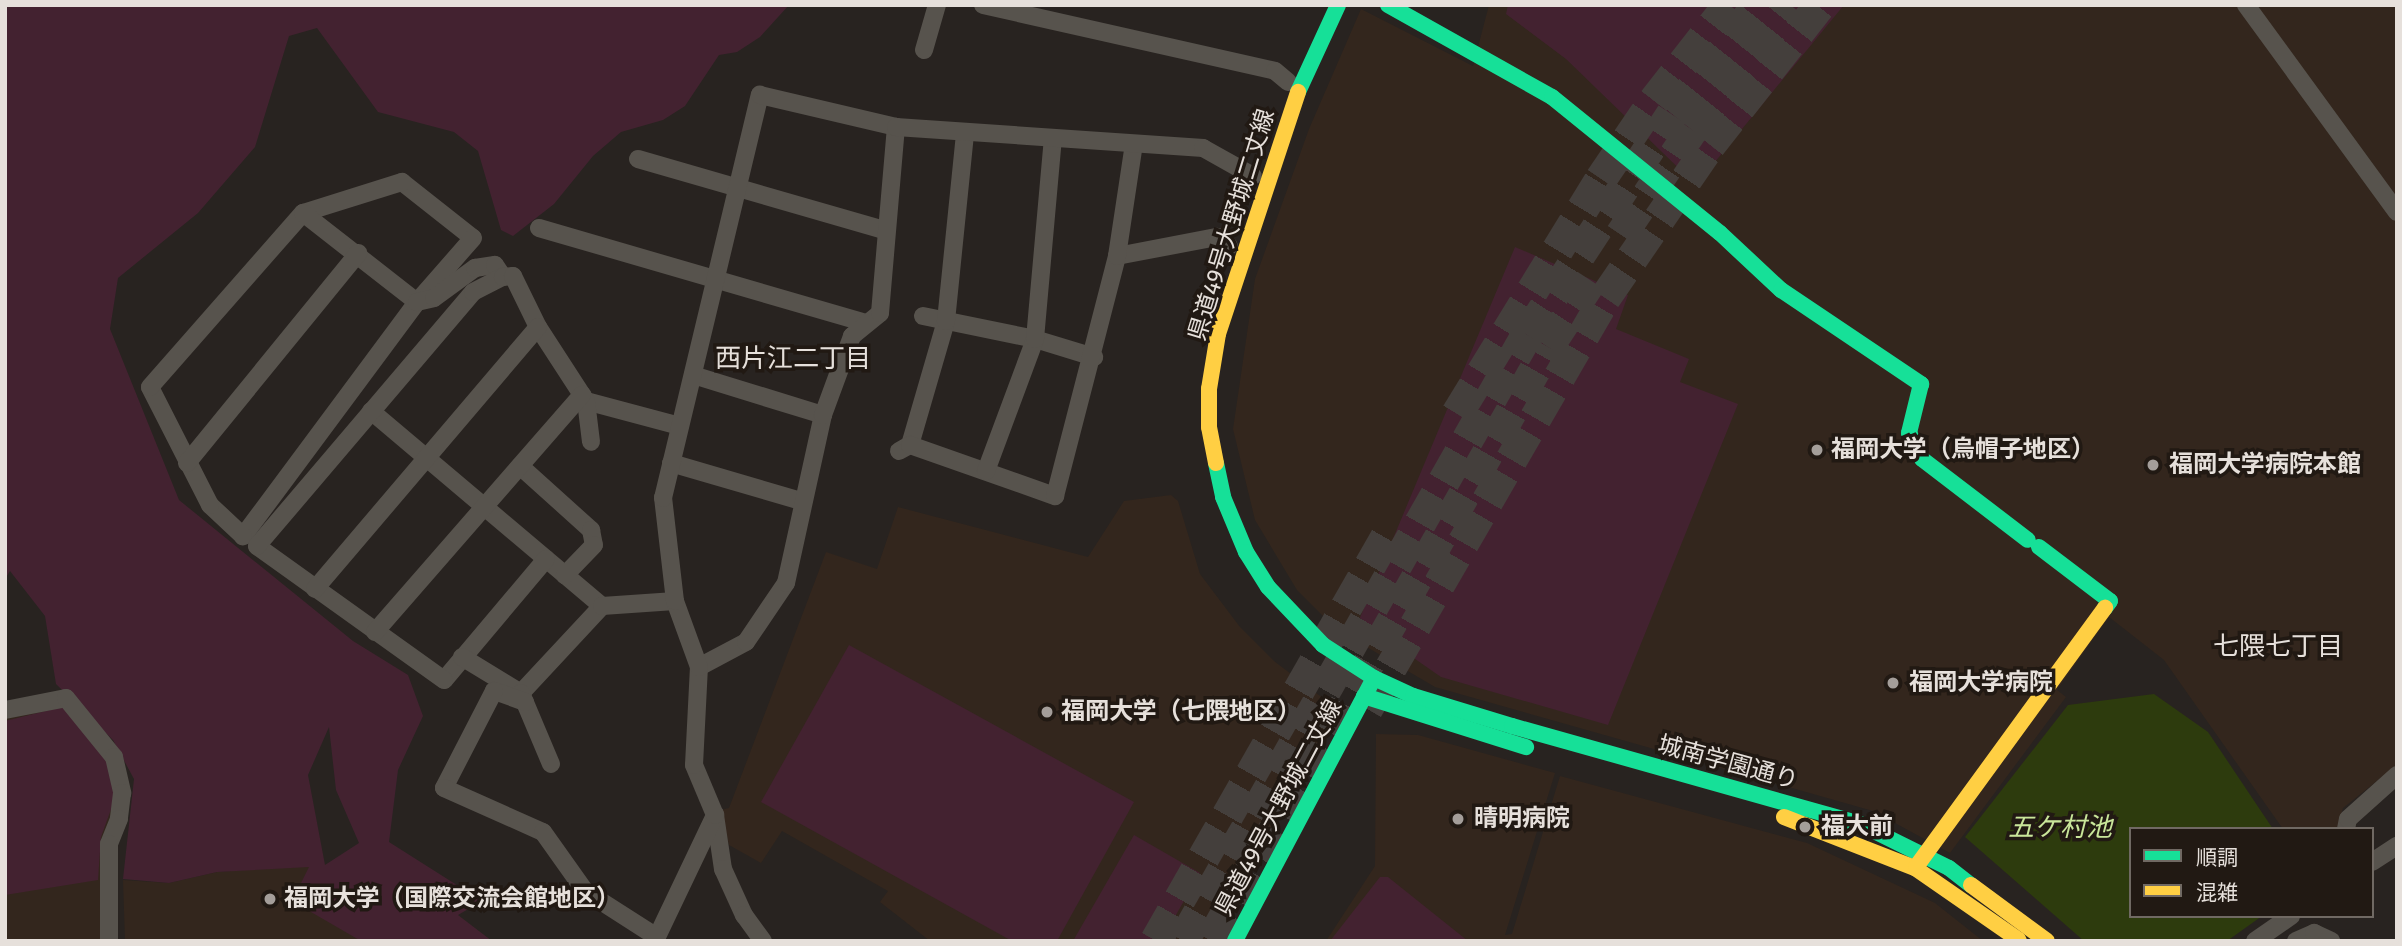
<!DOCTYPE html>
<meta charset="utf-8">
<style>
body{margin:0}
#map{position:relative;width:2402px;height:946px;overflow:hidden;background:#282320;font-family:"Fira Sans","Noto Sans JP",sans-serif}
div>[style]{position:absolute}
.built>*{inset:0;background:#33261d}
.green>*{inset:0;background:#432230}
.water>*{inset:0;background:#2d3b0d}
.highway-tunnel>*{height:32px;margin-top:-16px;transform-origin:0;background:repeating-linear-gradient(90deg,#443f3c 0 32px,transparent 0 48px)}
.street>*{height:18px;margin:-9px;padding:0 9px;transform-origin:9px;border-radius:9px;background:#57534d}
.fast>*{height:16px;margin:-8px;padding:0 8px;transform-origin:8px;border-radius:8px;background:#16e098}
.slow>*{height:16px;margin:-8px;padding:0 8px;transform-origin:8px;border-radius:8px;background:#ffcf43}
.dots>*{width:19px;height:19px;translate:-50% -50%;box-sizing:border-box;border:4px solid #211913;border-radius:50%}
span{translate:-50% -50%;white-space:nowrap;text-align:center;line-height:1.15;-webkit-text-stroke:7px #211913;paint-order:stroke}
.street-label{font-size:24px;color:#e6e0db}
.poi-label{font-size:24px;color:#e6e0db;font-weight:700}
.left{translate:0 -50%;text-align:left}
.neighbourhood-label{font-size:26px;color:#e6e0db}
.water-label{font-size:26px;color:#c9e69a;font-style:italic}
.frame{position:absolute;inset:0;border:7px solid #e6e0db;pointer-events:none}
.legend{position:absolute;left:2129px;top:827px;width:245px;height:91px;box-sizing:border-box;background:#211913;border:2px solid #706963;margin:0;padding:9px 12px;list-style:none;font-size:21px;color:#e6e0db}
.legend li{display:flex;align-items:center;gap:14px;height:35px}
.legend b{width:35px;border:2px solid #706963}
</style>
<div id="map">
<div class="built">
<div style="clip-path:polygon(1489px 5px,2397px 5px,2397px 765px,2343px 808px,2337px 829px,2283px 829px,2164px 660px,2109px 617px,2057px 690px,2066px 697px,1950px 853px,1873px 811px,1435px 687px,1336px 629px,1297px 590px,1255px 520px,1233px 429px,1255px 279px,1309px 129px,1361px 9px,1473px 66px)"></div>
<div style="clip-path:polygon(1171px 495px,1178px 501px,1200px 574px,1240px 627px,1274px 661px,1328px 702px,1330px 722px,1215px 941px,930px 941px,880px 902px,888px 891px,782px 831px,761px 863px,729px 845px,721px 810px,729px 808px,826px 552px,877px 569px,898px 507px,1088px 557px,1124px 501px)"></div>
<div style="clip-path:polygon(66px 700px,117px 775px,106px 941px,5px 941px,5px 714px)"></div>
<div style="clip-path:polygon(1376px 734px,1418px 735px,1555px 773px,1505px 935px,1512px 934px,1560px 776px,1807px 843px,1935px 903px,1983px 941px,1326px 941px,1375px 866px)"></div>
<div style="clip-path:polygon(331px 864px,457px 915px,492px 941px,125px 941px,123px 880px,169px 883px,217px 872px)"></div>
</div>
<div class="green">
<div style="clip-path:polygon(evenodd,5px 5px,789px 5px,760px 37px,737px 52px,719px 55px,685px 106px,663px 120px,621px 132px,593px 156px,554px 204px,513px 236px,501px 230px,478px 151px,454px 132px,378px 112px,317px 28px,289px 36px,255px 147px,198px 213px,118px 278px,110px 329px,179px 500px,353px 641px,408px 675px,423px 716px,398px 770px,389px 842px,482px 901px,458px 915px,492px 941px,361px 941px,292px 901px,309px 867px,217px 872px,169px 883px,123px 879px,134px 779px,113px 740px,56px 684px,45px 616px,10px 571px,5px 579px,5px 5px,329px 727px,336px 790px,359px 843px,325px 865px,308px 775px,329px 727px)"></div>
<div style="clip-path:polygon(1508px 5px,1844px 5px,1696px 185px,1566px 59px,1506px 14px)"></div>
<div style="clip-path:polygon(1515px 247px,1628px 295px,1616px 329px,1689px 359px,1680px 382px,1738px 404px,1608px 725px,1441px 677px,1359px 620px)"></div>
<div style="clip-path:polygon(849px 645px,1134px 802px,1057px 941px,1012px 941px,761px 802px)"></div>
<div style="clip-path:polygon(66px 706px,106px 753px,113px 777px,114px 801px,101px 837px,98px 880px,5px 895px,5px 721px)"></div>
<div style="clip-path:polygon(1134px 835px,1200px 873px,1161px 941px,1073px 941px)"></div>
<div style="clip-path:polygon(1380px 877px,1388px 877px,1468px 941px,1330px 941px)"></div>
</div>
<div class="water">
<div style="clip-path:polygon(2154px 694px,2208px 732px,2273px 829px,2131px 829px,2131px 916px,2262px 916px,2227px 941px,2084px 941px,1965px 837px,2068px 705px)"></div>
</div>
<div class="highway-tunnel">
<div style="left:1621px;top:235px;width:127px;rotate:-55.9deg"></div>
<div style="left:1692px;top:130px;width:159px;rotate:-51.6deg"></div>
<div style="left:1457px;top:414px;width:276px;rotate:-58.5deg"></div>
<div style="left:1601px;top:179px;width:94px;rotate:-55.8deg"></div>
<div style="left:1654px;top:101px;width:122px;rotate:-52deg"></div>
<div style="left:1367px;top:709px;width:475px;rotate:-59.9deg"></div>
<div style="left:1605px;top:298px;width:186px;rotate:-55.5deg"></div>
<div style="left:1710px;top:145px;width:178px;rotate:-51.8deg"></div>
<div style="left:1156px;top:941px;width:471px;rotate:-60.3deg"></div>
<div style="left:1183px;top:941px;width:697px;rotate:-60.42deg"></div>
<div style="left:1527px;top:335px;width:264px;rotate:-56.7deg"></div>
<div style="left:1672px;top:114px;width:139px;rotate:-51.7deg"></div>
<div style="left:1211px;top:941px;width:683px;rotate:-60.43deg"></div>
<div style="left:1548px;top:347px;width:79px;rotate:-56.9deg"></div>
</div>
<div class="street">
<div style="left:983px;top:5px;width:299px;rotate:12.7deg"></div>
<div style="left:1275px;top:71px;width:17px;rotate:40deg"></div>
<div style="left:2246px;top:5px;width:256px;rotate:53.9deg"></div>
<div style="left:924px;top:50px;width:47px;rotate:-73.9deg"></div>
<div style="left:638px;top:159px;width:256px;rotate:16.1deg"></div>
<div style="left:402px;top:182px;width:90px;rotate:38.3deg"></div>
<div style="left:473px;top:238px;width:85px;rotate:131.2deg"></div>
<div style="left:417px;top:302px;width:292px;rotate:126.6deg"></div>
<div style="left:243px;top:536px;width:45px;rotate:-136.8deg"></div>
<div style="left:210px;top:505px;width:132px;rotate:-117deg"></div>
<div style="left:150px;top:387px;width:232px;rotate:-48.7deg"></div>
<div style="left:303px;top:213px;width:104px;rotate:-17.4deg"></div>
<div style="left:303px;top:213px;width:145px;rotate:38deg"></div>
<div style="left:417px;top:302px;width:17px;rotate:-13deg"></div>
<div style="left:434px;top:298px;width:51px;rotate:-36.2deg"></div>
<div style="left:475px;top:268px;width:20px;rotate:-9deg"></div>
<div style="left:495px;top:265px;width:14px;rotate:56deg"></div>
<div style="left:539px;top:228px;width:341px;rotate:16.2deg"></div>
<div style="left:1117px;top:256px;width:102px;rotate:-10.8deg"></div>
<div style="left:1217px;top:237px;width:15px;rotate:37deg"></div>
<div style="left:923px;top:316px;width:114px;rotate:11.6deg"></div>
<div style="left:1035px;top:339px;width:62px;rotate:17deg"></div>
<div style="left:693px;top:375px;width:136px;rotate:17.1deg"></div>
<div style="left:586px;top:401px;width:97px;rotate:14.9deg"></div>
<div style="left:371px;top:411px;width:302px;rotate:40.2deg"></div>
<div style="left:910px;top:445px;width:129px;rotate:-73.8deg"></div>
<div style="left:946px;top:321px;width:189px;rotate:-84.2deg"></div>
<div style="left:899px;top:451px;width:13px;rotate:-29deg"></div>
<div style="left:910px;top:445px;width:154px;rotate:19.4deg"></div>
<div style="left:1055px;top:496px;width:248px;rotate:-75.5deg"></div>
<div style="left:1117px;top:256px;width:113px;rotate:-81.4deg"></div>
<div style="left:187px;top:463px;width:271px;rotate:-50.8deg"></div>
<div style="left:671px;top:463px;width:135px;rotate:16.3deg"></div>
<div style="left:520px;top:466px;width:96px;rotate:42deg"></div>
<div style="left:591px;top:530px;width:15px;rotate:79deg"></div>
<div style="left:594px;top:545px;width:42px;rotate:134deg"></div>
<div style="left:986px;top:471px;width:141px;rotate:-69.6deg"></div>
<div style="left:1035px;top:339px;width:201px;rotate:-84.9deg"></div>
<div style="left:546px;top:559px;width:158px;rotate:130.1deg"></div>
<div style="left:444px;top:680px;width:230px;rotate:-144.4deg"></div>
<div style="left:257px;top:546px;width:333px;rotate:-49.6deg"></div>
<div style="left:473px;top:292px;width:34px;rotate:-27deg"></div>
<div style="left:503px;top:277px;width:10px;rotate:-6deg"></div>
<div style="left:513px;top:276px;width:57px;rotate:63.9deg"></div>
<div style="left:538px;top:327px;width:88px;rotate:57deg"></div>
<div style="left:586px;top:401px;width:41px;rotate:83deg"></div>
<div style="left:315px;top:589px;width:344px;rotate:-49.6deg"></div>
<div style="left:375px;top:632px;width:315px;rotate:-48.9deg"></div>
<div style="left:462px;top:657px;width:69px;rotate:31.4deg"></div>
<div style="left:521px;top:693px;width:119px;rotate:-47deg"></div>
<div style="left:602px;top:606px;width:73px;rotate:-3.9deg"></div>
<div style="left:699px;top:667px;width:53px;rotate:-28deg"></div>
<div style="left:746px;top:642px;width:71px;rotate:-55.9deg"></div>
<div style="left:786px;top:583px;width:172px;rotate:-77.6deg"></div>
<div style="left:823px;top:415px;width:84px;rotate:-69.8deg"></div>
<div style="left:852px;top:336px;width:36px;rotate:-39deg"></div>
<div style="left:880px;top:313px;width:187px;rotate:-85.1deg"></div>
<div style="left:521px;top:693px;width:77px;rotate:67.1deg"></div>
<div style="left:525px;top:702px;width:33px;rotate:-160deg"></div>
<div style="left:494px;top:691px;width:109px;rotate:117.3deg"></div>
<div style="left:444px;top:788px;width:108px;rotate:24deg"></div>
<div style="left:543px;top:832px;width:72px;rotate:54.6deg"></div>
<div style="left:585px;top:891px;width:85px;rotate:32.6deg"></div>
<div style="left:5px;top:710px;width:62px;rotate:-11.1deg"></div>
<div style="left:66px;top:698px;width:76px;rotate:50.9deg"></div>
<div style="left:114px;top:757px;width:37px;rotate:77deg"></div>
<div style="left:122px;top:793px;width:26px;rotate:97deg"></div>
<div style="left:119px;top:819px;width:27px;rotate:112deg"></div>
<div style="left:109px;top:844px;width:97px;rotate:90deg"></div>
<div style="left:715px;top:815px;width:55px;rotate:81.6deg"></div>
<div style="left:723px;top:869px;width:51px;rotate:65.5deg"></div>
<div style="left:744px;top:915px;width:32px;rotate:54deg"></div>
<div style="left:2346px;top:829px;width:10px;rotate:-79deg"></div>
<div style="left:2348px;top:819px;width:66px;rotate:-41.9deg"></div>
<div style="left:2372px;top:862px;width:30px;rotate:-33deg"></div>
<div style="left:655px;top:941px;width:140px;rotate:-64.5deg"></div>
<div style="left:715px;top:815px;width:54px;rotate:-112.8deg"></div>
<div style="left:694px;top:765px;width:98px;rotate:-87.1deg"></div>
<div style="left:699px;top:667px;width:70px;rotate:-110deg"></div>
<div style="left:675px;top:601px;width:104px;rotate:-96.6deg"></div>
<div style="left:663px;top:498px;width:415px;rotate:-76.5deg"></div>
<div style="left:760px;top:95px;width:140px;rotate:13.2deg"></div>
<div style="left:896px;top:127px;width:308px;rotate:3.9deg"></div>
<div style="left:1203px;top:148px;width:57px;rotate:29.2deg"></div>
<div style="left:2255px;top:941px;width:44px;rotate:-34.8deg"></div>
<div style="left:2296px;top:941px;width:20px;rotate:-24deg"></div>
<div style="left:2314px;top:933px;width:19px;rotate:25deg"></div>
</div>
<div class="fast">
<div style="left:1388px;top:5px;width:188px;rotate:29.3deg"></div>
<div style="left:1552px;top:97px;width:216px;rotate:39deg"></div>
<div style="left:1720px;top:233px;width:83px;rotate:43.1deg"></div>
<div style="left:1781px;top:290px;width:169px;rotate:33.9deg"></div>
<div style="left:1921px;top:384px;width:50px;rotate:103.8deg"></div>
<div style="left:1909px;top:433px;width:29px;rotate:63deg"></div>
<div style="left:1922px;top:459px;width:133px;rotate:37.4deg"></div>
<div style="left:1298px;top:92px;width:96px;rotate:-65.3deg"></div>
<div style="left:1216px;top:463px;width:35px;rotate:78deg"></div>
<div style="left:1223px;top:497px;width:60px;rotate:67.3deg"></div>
<div style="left:1246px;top:552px;width:41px;rotate:57.8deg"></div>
<div style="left:1268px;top:587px;width:80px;rotate:46.5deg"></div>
<div style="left:1323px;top:645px;width:61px;rotate:32.9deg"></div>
<div style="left:1374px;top:678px;width:297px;rotate:117.9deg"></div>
<div style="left:2039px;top:547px;width:89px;rotate:37.3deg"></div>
<div style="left:2110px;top:601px;width:9px;rotate:126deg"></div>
<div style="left:1374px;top:678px;width:43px;rotate:24.8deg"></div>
<div style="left:1413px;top:696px;width:103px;rotate:16.9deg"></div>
<div style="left:1512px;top:726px;width:362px;rotate:15.7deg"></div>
<div style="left:1860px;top:824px;width:99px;rotate:26.3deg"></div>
<div style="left:1949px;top:868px;width:28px;rotate:38deg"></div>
<div style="left:1364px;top:696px;width:170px;rotate:17.5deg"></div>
</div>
<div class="slow">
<div style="left:1216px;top:463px;width:37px;rotate:-101deg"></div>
<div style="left:1209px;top:427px;width:38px;rotate:-90deg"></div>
<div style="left:1209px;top:389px;width:56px;rotate:-80.7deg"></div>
<div style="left:1218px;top:334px;width:255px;rotate:-71.7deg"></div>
<div style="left:1784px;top:817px;width:141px;rotate:21.3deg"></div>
<div style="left:1915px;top:868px;width:126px;rotate:34.7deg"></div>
<div style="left:1916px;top:867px;width:321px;rotate:-53.9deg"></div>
<div style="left:1971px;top:885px;width:94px;rotate:36.4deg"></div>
</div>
<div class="dots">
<div style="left:1817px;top:450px;background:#a49e9a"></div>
<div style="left:2153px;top:465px;background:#a49e9a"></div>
<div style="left:1893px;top:683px;background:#a49e9a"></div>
<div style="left:1047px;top:712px;background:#a49e9a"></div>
<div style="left:1458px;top:819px;background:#a49e9a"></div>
<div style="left:1805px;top:827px;background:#a49e9a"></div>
<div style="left:270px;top:899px;background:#a49e9a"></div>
</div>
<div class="street-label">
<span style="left:1232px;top:225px;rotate:-73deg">県道49号大野城二丈線</span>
<span style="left:1728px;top:763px;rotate:15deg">城南学園通り</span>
<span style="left:1279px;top:808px;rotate:-62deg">県道49号大野城二丈線</span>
</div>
<div class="poi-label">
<span class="left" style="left:1831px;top:450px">福岡大学（烏帽子地区）</span>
<span class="left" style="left:2169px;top:465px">福岡大学病院本館</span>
<span class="left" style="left:1909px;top:683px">福岡大学病院</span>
<span class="left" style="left:1061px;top:712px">福岡大学（七隈地区）</span>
<span class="left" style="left:1474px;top:819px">晴明病院</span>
<span class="left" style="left:1821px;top:827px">福大前</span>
<span class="left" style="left:284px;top:899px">福岡大学（国際交流会館地区）</span>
</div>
<div class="neighbourhood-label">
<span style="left:793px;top:359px">西片江二丁目</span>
<span style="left:2278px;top:647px">七隈七丁目</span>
</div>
<div class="water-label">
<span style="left:2060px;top:828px">五ケ村池</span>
</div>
<div class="frame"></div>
<ul class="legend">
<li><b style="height:9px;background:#16e098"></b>順調</li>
<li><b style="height:9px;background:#ffcf43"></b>混雑</li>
</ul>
</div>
